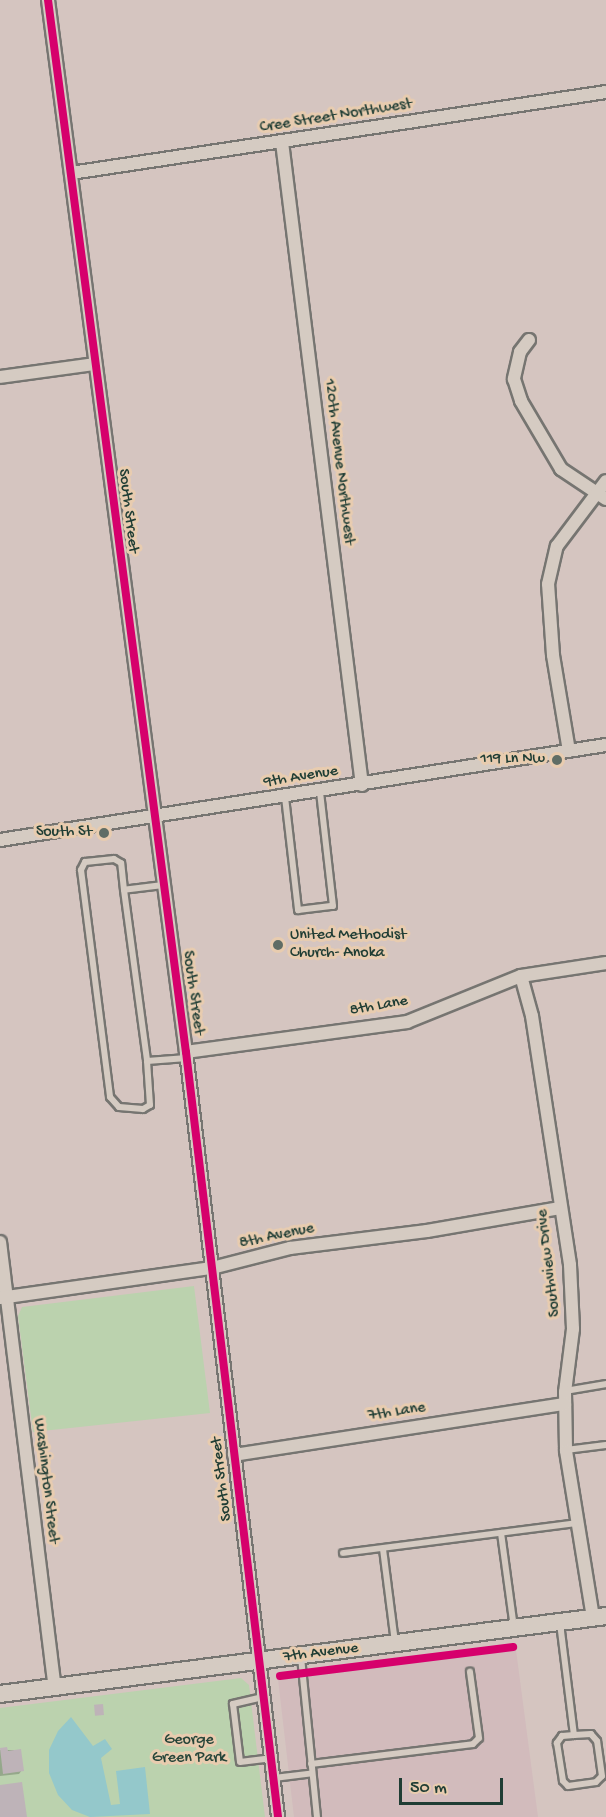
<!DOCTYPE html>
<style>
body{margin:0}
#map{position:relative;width:606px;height:1817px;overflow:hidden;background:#d5c5c0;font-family:"Gochi Hand",sans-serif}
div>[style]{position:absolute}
.built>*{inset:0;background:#d2bbbc}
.green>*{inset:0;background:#bbd2ae}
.water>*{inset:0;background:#94c8cb}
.shadow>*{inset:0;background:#0003}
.building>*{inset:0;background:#beb3b8;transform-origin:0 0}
.roads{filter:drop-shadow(2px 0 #767571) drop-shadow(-2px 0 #767571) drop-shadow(0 2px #767571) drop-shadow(0 -2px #767571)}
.service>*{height:6px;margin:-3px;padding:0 3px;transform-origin:3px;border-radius:3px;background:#d5cbc2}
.minor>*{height:12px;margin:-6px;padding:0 6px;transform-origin:6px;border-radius:6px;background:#d5cbc2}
.tertiary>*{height:16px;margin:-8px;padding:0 8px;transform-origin:8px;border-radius:8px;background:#d5cbc2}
.cycleway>*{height:8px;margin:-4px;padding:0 4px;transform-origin:4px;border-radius:4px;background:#d6006c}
.dots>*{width:16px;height:16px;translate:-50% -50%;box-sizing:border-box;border:3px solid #e8ccaf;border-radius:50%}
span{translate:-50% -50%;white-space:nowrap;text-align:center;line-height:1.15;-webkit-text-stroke:6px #e8ccaf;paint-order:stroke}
.street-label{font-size:16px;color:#1f3d34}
.poi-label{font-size:16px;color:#1f3d34}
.right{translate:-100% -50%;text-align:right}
.left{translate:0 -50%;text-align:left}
.park-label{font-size:16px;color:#264539}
.scale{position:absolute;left:399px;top:1778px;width:104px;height:27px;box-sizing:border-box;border:3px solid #1f3d34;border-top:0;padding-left:8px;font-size:18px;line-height:21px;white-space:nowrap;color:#1f3d34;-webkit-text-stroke:4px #e8ccaf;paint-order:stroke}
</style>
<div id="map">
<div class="built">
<div style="clip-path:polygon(516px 1650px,538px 1817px,294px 1817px,278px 1679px)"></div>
</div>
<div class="green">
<div style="clip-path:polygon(194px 1286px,210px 1413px,33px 1432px,18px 1316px,22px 1307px)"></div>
<div style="clip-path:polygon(241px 1678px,249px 1685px,265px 1817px,0 1817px,0 1708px)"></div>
</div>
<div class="water">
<div style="clip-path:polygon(71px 1717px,93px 1746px,105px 1739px,112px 1749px,101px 1758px,111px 1805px,120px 1804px,116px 1771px,145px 1767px,150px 1814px,90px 1817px,72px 1810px,58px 1795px,49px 1773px,49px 1750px,58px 1731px)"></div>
</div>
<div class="shadow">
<div style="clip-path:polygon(0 1750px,19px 1750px,22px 1770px,19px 1774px,0 1776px)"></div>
</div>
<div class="building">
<div style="left:103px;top:1704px;width:11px;height:9px;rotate:85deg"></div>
<div style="clip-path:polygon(7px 1747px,8px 1751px,21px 1749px,24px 1771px,3px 1774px,0 1748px)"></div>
<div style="clip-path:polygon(22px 1782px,27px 1817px,0 1817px,0 1785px)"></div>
</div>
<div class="roads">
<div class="service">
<div style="left:285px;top:797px;width:114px;rotate:83.4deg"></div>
<div style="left:298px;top:910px;width:35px;rotate:-7deg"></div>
<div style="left:333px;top:906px;width:115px;rotate:-96.5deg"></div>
<div style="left:163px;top:885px;width:39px;rotate:173deg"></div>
<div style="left:124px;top:890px;width:27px;rotate:-96deg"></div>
<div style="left:121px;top:863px;width:8px;rotate:-150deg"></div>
<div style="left:114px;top:859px;width:29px;rotate:174deg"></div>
<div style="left:85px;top:862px;width:9px;rotate:117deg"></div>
<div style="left:81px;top:870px;width:229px;rotate:82.7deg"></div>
<div style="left:110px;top:1097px;width:13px;rotate:48deg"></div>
<div style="left:119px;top:1107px;width:24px;rotate:5deg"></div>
<div style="left:143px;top:1109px;width:8px;rotate:-30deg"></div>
<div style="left:150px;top:1105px;width:44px;rotate:-93.9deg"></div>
<div style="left:147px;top:1061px;width:40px;rotate:-4.3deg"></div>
<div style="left:124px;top:890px;width:173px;rotate:82.3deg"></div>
<div style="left:565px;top:1391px;width:42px;rotate:-9.7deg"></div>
<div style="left:566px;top:1450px;width:40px;rotate:-7.1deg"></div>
<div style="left:501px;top:1533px;width:96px;rotate:82.2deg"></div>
<div style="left:383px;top:1549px;width:95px;rotate:82.7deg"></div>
<div style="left:343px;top:1553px;width:236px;rotate:-7.3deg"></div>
<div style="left:560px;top:1623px;width:113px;rotate:82.9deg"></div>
<div style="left:574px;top:1735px;width:12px;rotate:175deg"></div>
<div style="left:562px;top:1736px;width:9px;rotate:126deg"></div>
<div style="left:557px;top:1743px;width:38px;rotate:81deg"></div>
<div style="left:563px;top:1781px;width:7px;rotate:45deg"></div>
<div style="left:568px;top:1786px;width:28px;rotate:-8deg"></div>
<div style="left:596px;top:1782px;width:8px;rotate:-45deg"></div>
<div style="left:602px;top:1776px;width:35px;rotate:-98deg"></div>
<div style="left:597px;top:1741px;width:9px;rotate:-131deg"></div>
<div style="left:591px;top:1734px;width:17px;rotate:177deg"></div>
<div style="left:301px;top:1657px;width:161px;rotate:84.3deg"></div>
<div style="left:263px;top:1697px;width:31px;rotate:167deg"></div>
<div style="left:233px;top:1704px;width:58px;rotate:83.1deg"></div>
<div style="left:240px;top:1762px;width:31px;rotate:-7deg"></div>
<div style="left:311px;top:1764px;width:163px;rotate:-7deg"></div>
<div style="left:473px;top:1744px;width:8px;rotate:-45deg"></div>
<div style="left:479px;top:1738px;width:67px;rotate:-97.8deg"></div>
<div style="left:274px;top:1778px;width:38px;rotate:-7deg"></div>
</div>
<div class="minor">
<div style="left:48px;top:0;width:1061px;rotate:82.53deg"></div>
<div style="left:186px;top:1052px;width:771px;rotate:83.14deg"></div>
<div style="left:282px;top:142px;width:648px;rotate:82.91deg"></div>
<div style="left:71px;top:173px;width:541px;rotate:-8.61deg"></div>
<div style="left:529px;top:340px;width:15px;rotate:127deg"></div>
<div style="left:520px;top:352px;width:28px;rotate:103deg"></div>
<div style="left:514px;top:379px;width:23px;rotate:72deg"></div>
<div style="left:521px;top:401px;width:79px;rotate:59.5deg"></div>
<div style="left:561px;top:469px;width:54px;rotate:33.7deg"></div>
<div style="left:0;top:377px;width:96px;rotate:-7.8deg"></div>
<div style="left:569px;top:751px;width:97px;rotate:-99.5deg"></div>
<div style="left:553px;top:655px;width:71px;rotate:-94deg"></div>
<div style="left:548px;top:584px;width:39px;rotate:-77deg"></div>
<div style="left:557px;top:546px;width:81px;rotate:-53deg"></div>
<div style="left:0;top:840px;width:613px;rotate:-8.91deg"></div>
<div style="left:521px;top:976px;width:41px;rotate:74.6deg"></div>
<div style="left:532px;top:1016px;width:252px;rotate:81.3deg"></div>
<div style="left:570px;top:1265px;width:64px;rotate:87.3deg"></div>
<div style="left:573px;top:1329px;width:64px;rotate:97.2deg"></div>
<div style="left:565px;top:1392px;width:59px;rotate:89deg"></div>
<div style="left:566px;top:1451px;width:169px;rotate:80.8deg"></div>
<div style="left:186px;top:1052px;width:223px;rotate:-7.7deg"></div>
<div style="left:407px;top:1022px;width:123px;rotate:-22deg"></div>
<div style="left:521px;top:976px;width:86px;rotate:-8.7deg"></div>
<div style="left:0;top:1242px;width:448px;rotate:83deg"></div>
<div style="left:0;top:1298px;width:214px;rotate:-8.1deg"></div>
<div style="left:212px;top:1268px;width:81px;rotate:-14.4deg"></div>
<div style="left:290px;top:1248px;width:138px;rotate:-7.1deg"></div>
<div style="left:427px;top:1231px;width:135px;rotate:-9.8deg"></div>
<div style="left:234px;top:1455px;width:335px;rotate:-8.8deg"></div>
</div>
<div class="tertiary">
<div style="left:0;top:1694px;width:611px;rotate:-7.33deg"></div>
</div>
</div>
<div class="cycleway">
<div style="left:48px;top:0;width:1061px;rotate:82.53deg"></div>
<div style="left:186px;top:1052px;width:771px;rotate:83.14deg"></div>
<div style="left:280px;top:1676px;width:235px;rotate:-7.1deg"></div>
</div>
<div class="dots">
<div style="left:557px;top:760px;background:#5f6d65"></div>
<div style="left:104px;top:833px;background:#5f6d65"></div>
<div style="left:278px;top:945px;background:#5f6d65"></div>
</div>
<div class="street-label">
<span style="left:336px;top:117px;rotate:-9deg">Cree Street Northwest</span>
<span style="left:338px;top:462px;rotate:83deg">120th Avenue Northwest</span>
<span style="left:127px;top:511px;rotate:83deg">South Street</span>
<span style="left:301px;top:778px;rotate:-9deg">9th Avenue</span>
<span style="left:192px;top:993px;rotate:82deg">South Street</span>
<span style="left:379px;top:1007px;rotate:-10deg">8th Lane</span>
<span style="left:277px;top:1237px;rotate:-12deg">8th Avenue</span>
<span style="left:550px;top:1263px;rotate:-97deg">Southview Drive</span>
<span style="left:397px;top:1413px;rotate:-9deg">7th Lane</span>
<span style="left:223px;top:1479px;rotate:-97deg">South Street</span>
<span style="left:45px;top:1481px;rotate:83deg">Washington Street</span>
<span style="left:321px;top:1654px;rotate:-7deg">7th Avenue</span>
</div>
<div class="poi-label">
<span class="right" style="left:545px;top:760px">119 Ln Nw</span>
<span class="right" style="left:92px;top:833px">South St</span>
<span class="left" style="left:290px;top:945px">United Methodist<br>Church- Anoka</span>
</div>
<div class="park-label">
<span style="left:189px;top:1750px">George<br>Green Park</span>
</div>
<div class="scale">50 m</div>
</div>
